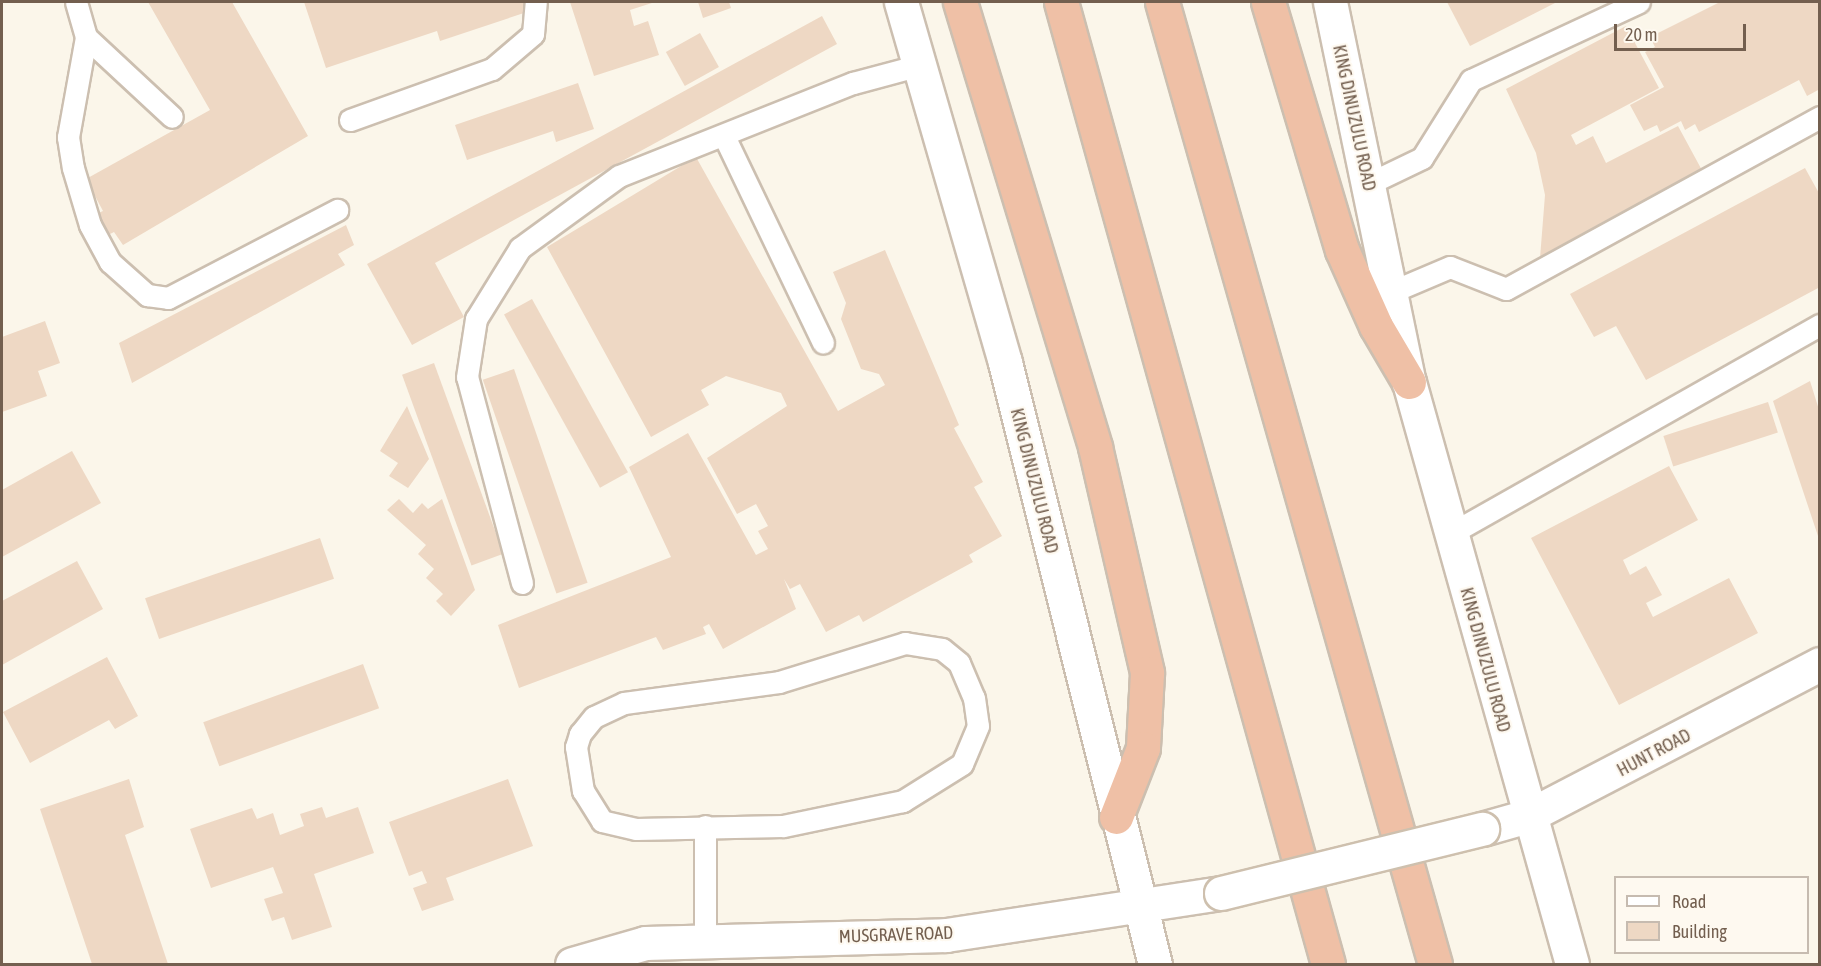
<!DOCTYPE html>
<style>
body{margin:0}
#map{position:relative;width:1821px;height:966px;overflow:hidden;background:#fbf6ea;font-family:"Asap Condensed",sans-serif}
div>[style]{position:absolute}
.building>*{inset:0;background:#eed8c4;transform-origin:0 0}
.roads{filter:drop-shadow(2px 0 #ccbfb0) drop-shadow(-2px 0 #ccbfb0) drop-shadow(0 2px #ccbfb0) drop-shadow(0 -2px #ccbfb0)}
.lane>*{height:21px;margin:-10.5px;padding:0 10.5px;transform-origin:10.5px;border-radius:10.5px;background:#fff}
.street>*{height:33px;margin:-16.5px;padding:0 16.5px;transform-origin:16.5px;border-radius:16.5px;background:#fff}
.secondary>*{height:33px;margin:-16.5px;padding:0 16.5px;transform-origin:16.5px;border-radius:16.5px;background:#fff}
.highway>*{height:33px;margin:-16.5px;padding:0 16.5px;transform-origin:16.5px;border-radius:16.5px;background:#efc0a6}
.bridges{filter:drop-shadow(2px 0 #cec0ae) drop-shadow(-2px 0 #cec0ae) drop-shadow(0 2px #cec0ae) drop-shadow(0 -2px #cec0ae)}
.secondary-bridge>*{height:33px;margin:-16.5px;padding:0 16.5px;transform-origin:16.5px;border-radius:16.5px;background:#fff}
span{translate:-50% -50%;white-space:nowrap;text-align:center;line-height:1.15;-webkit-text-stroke:4.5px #fef9f0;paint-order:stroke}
.street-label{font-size:18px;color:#735f4f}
.frame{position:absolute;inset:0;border:3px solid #735f4f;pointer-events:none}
.legend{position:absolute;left:1614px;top:876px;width:195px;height:78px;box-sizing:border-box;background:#fef9f0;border:2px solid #c6bbb0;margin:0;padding:8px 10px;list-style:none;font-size:18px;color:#735f4f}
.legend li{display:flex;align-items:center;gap:12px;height:30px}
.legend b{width:30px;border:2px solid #c6bbb0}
.scale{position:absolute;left:1614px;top:24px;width:132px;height:27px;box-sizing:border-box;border:3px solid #735f4f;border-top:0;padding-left:8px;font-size:18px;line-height:21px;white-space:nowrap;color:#735f4f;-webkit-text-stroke:4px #fef9f0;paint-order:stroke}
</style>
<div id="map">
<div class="building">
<div style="clip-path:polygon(148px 2px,232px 2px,308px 136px,123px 245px,114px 232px,108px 235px,96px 214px,103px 211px,86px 179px,210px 110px)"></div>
<div style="clip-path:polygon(304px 2px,527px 2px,530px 11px,440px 41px,437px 31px,326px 68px)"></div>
<div style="clip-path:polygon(570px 2px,655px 2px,630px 10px,634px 26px,648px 21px,659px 55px,594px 76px)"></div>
<div style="clip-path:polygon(698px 2px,729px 2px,731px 8px,703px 18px)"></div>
<div style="clip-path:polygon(1447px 2px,1557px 2px,1470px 46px)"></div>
<div style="clip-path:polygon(1720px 2px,1820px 2px,1820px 89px,1807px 96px,1799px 80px,1699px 132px,1695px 124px,1685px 130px,1681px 121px,1660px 132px,1657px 125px,1644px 131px,1630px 105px,1664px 87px,1645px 52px,1655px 47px,1650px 37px)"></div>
<div style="clip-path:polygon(822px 16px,837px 44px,435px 263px,464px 317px,412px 345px,367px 264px)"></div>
<div style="clip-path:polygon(1626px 26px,1659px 88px,1571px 135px,1576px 145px,1593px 136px,1606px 163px,1678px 126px,1704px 174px,1540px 258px,1545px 195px,1536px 153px,1506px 89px)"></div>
<div style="left:700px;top:33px;width:39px;height:39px;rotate:61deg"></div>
<div style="clip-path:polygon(578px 83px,594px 129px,556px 142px,553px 131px,467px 160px,455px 125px)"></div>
<div style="clip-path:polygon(696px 157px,838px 411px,885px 385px,879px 374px,861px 369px,841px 319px,846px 303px,833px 272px,885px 250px,959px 425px,954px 428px,983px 482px,974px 487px,1002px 536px,969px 555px,973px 562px,863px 622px,859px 615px,826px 632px,800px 584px,790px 589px,784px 579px,796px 609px,723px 649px,709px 624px,703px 627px,706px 634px,663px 650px,656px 637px,519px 688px,498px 625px,671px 557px,629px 467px,688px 433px,756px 555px,768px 549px,758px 531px,768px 526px,756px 504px,737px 514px,707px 458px,787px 406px,781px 393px,726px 376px,701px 390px,709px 405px,651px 437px,547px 247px)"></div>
<div style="clip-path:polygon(1805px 168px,1820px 195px,1820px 287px,1646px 380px,1616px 326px,1594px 337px,1570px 294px)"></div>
<div style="clip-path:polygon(346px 225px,354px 245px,338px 254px,345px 265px,132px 383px,119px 343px)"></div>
<div style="left:532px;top:299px;width:198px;height:32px;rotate:61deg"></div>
<div style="clip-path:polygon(45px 321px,60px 363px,38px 371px,47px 396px,2px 412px,2px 337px)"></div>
<div style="left:434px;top:363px;width:203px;height:34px;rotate:70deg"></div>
<div style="left:514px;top:369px;width:226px;height:33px;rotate:71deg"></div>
<div style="clip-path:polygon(1810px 381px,1820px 413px,1819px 539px,1773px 401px)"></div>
<div style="left:1768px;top:402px;width:32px;height:110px;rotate:72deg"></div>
<div style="clip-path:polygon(407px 406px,429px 459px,408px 488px,389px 476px,398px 463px,380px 451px)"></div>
<div style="clip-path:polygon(72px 451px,101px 503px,2px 557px,2px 490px)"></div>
<div style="clip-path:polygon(1669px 466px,1698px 520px,1623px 560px,1630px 575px,1646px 566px,1662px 595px,1646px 603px,1653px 617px,1729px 578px,1758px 633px,1619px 705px,1531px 538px)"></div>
<div style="clip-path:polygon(399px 499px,413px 513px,422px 503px,428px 509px,442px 499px,475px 590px,451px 616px,436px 601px,443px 594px,426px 578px,434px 569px,418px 554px,426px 545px,387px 510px)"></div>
<div style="left:320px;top:538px;width:43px;height:185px;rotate:71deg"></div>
<div style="clip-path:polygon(77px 561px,103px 609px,2px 665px,2px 601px)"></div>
<div style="clip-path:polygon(107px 657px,138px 716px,115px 729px,109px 720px,30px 763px,3px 712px)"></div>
<div style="left:363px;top:664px;width:47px;height:170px;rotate:70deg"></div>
<div style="clip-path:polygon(129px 779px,144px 827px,125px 835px,168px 964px,92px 964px,40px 809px)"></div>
<div style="clip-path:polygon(508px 779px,533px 846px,446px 878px,454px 900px,422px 911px,413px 888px,427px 883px,422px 871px,409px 876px,389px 822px)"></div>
<div style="clip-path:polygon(322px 807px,326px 818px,358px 807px,374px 853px,314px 874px,332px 927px,292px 940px,284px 917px,272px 921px,264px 899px,283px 893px,273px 867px,211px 888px,190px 829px,252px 808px,257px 819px,273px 813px,280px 835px,304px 826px,300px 814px)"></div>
</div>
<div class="roads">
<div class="lane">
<div style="left:76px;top:2px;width:36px;rotate:74deg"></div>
<div style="left:86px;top:37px;width:102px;rotate:100.2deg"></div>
<div style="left:68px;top:137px;width:31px;rotate:81deg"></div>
<div style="left:73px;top:168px;width:59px;rotate:73.4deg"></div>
<div style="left:90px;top:225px;width:42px;rotate:61.6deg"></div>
<div style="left:110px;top:262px;width:50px;rotate:41.7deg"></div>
<div style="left:147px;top:295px;width:21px;rotate:8deg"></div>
<div style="left:168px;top:298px;width:191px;rotate:-27.5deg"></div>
<div style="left:86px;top:37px;width:117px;rotate:42.9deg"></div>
<div style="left:350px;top:120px;width:151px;rotate:-19.8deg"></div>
<div style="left:492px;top:69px;width:54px;rotate:-40.5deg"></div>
<div style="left:533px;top:34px;width:32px;rotate:-85deg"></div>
<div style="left:724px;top:136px;width:229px;rotate:64.4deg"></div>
<div style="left:1368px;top:184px;width:60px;rotate:-25.7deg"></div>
<div style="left:1422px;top:158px;width:92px;rotate:-57.9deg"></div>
<div style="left:1471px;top:80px;width:185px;rotate:-24.9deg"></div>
<div style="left:1391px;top:292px;width:64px;rotate:-23deg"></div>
<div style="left:1450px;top:267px;width:60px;rotate:21.4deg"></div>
<div style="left:1506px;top:289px;width:358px;rotate:-28.7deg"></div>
<div style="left:1450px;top:534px;width:425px;rotate:-29.5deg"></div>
<div style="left:522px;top:583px;width:213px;rotate:-104.9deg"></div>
<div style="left:467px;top:377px;width:59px;rotate:-81.2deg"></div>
<div style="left:476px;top:319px;width:84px;rotate:-58.2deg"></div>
<div style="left:520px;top:248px;width:122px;rotate:-36deg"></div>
<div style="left:619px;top:176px;width:252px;rotate:-21.7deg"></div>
<div style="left:853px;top:83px;width:69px;rotate:-15deg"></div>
<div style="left:905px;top:643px;width:37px;rotate:9deg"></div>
<div style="left:942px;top:649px;width:22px;rotate:39deg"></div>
<div style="left:959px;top:663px;width:38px;rotate:67deg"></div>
<div style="left:974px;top:698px;width:28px;rotate:82deg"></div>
<div style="left:978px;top:726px;width:41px;rotate:112.8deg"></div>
<div style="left:962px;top:764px;width:70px;rotate:147.9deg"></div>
<div style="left:903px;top:801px;width:123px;rotate:168.2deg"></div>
<div style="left:783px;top:826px;width:147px;rotate:178.8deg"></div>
<div style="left:636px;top:829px;width:35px;rotate:-167deg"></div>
<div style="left:602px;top:821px;width:36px;rotate:-122deg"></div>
<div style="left:583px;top:791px;width:45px;rotate:-99deg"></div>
<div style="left:576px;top:747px;width:14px;rotate:-73deg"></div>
<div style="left:580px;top:734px;width:22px;rotate:-51deg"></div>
<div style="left:594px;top:717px;width:33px;rotate:-25deg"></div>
<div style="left:624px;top:703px;width:156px;rotate:-7.7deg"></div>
<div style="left:779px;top:682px;width:132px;rotate:-17.2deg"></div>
<div style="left:705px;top:940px;width:114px;rotate:-90deg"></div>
</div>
<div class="street">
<div style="left:1528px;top:816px;width:329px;rotate:-27.5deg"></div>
</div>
<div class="secondary">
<div style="left:901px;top:2px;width:375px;rotate:73.9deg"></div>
<div style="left:1005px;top:362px;width:620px;rotate:76.01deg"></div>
<div style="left:1330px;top:2px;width:388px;rotate:78.3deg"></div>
<div style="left:1409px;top:382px;width:604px;rotate:74.35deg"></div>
<div style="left:1482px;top:829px;width:48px;rotate:-15.8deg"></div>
<div style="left:572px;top:964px;width:76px;rotate:-16deg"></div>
<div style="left:645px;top:943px;width:301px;rotate:-1.5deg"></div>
<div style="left:946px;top:935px;width:278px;rotate:-8.7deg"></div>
</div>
<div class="highway">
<div style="left:960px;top:2px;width:465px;rotate:73.1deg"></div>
<div style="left:1095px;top:447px;width:232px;rotate:77deg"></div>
<div style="left:1147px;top:673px;width:75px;rotate:93.1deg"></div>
<div style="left:1143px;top:748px;width:74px;rotate:111.4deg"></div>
<div style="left:1061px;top:2px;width:998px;rotate:74.49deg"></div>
<div style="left:1162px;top:2px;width:1000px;rotate:74.16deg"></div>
<div style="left:1268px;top:2px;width:259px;rotate:73.4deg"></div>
<div style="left:1342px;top:250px;width:83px;rotate:65.9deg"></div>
<div style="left:1376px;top:326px;width:65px;rotate:59.5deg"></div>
</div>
</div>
<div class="bridges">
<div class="secondary-bridge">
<div style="left:1221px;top:893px;width:269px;rotate:-13.8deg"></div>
</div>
</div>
<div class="street-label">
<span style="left:1354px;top:118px;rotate:78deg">KING DINUZULU ROAD</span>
<span style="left:1034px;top:481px;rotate:76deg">KING DINUZULU ROAD</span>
<span style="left:1485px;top:660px;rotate:75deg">KING DINUZULU ROAD</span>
<span style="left:1654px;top:753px;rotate:-28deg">HUNT ROAD</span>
<span style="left:896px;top:935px;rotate:-2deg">MUSGRAVE ROAD</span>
</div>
<div class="frame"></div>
<ul class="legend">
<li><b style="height:8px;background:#fff"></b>Road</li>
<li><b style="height:16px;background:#eed8c4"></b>Building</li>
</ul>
<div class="scale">20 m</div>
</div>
